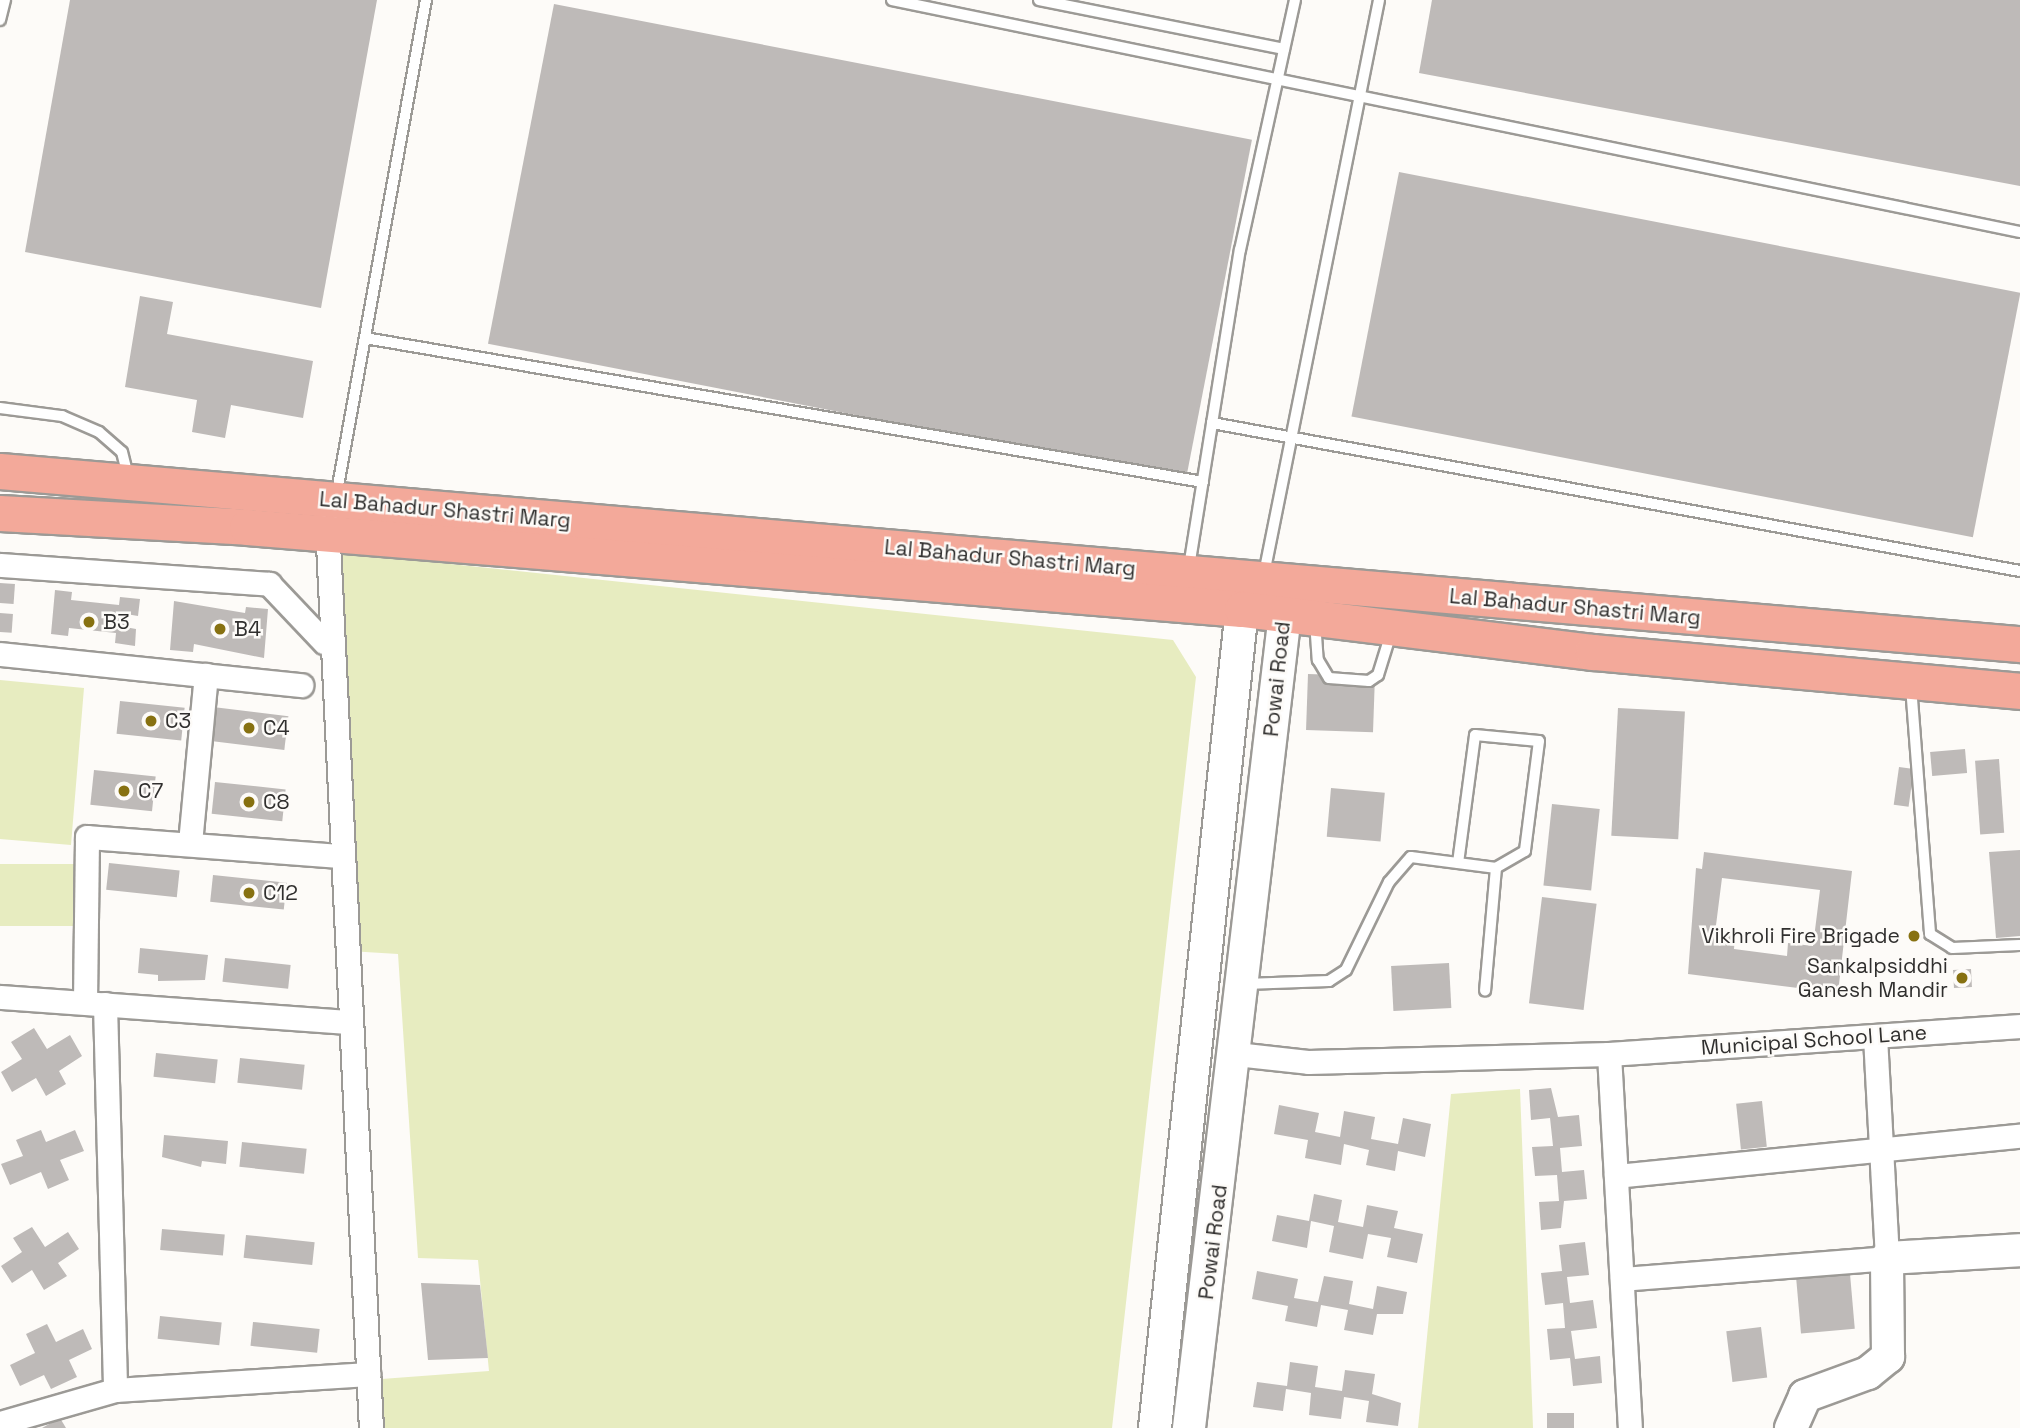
<!DOCTYPE html>
<style>
body{margin:0}
#map{position:relative;width:2020px;height:1428px;overflow:hidden;background:#fdfbf8;font-family:"Space Grotesk",sans-serif}
div>[style]{position:absolute}
.green>*{inset:0;background:#e7ecc0;transform-origin:0 0}
.building>*{inset:0;background:#bebab8;transform-origin:0 0}
.roads{filter:drop-shadow(2px 0 #9c9a96) drop-shadow(-2px 0 #9c9a96) drop-shadow(0 2px #9c9a96) drop-shadow(0 -2px #9c9a96)}
.lane>*{height:10px;margin:-5px;padding:0 5px;transform-origin:5px;border-radius:5px;background:#fff}
.street>*{height:23px;margin:-11.5px;padding:0 11.5px;transform-origin:11.5px;border-radius:11.5px;background:#fff}
.secondary>*{height:32px;margin:-16px;padding:0 16px;transform-origin:16px;border-radius:16px;background:#fff}
.primary>*{height:35px;margin:-17.5px;padding:0 17.5px;transform-origin:17.5px;border-radius:17.5px;background:#f3a99a}
.dots>*{width:19px;height:19px;translate:-50% -50%;box-sizing:border-box;border:4px solid #fdfbf8;border-radius:50%}
span{translate:-50% -50%;white-space:nowrap;text-align:center;line-height:1.15;-webkit-text-stroke:5px #fdfbf8;paint-order:stroke}
.street-label{font-size:21px;color:#302f2e}
.poi-label{font-size:21px;color:#302f2e}
.left{translate:0 -50%;text-align:left}
.right{translate:-100% -50%;text-align:right}
</style>
<div id="map">
<div class="green">
<div style="clip-path:polygon(336px 552px,1173px 640px,1196px 677px,1112px 1428px,372px 1428px,368px 1380px,489px 1371px,478px 1260px,418px 1258px,398px 954px,349px 951px)"></div>
<div style="clip-path:polygon(0 680px,84px 688px,71px 845px,0 839px)"></div>
<div style="left:0;top:864px;width:82px;height:62px"></div>
<div style="clip-path:polygon(1520px 1089px,1533px 1428px,1418px 1428px,1451px 1094px)"></div>
</div>
<div class="building">
<div style="clip-path:polygon(70px 0,377px 0,321px 308px,25px 252px)"></div>
<div style="clip-path:polygon(1432px 0,2020px 0,2020px 186px,1419px 73px)"></div>
<div style="left:554px;top:4px;width:711px;height:346px;rotate:11deg"></div>
<div style="left:1399px;top:172px;width:633px;height:249px;rotate:11deg"></div>
<div style="clip-path:polygon(140px 296px,173px 302px,167px 334px,313px 361px,303px 418px,231px 405px,225px 438px,192px 432px,197px 400px,125px 387px)"></div>
<div style="left:0;top:583px;width:15px;height:20px;rotate:4deg"></div>
<div style="clip-path:polygon(55px 590px,72px 592px,71px 600px,119px 605px,120px 597px,140px 599px,138px 616px,126px 614px,125px 627px,136px 629px,135px 646px,115px 643px,116px 633px,69px 628px,68px 636px,51px 634px)"></div>
<div style="clip-path:polygon(174px 601px,245px 613px,246px 607px,268px 609px,264px 658px,194px 644px,193px 652px,170px 650px)"></div>
<div style="left:0;top:613px;width:13px;height:19px;rotate:4deg"></div>
<div style="left:1308px;top:674px;width:67px;height:56px;rotate:2deg"></div>
<div style="left:120px;top:701px;width:65px;height:33px;rotate:6deg"></div>
<div style="left:213px;top:707px;width:76px;height:34px;rotate:7deg"></div>
<div style="left:1618px;top:708px;width:67px;height:128px;rotate:3deg"></div>
<div style="left:1965px;top:749px;width:24px;height:35px;rotate:85deg"></div>
<div style="left:1999px;top:759px;width:74px;height:24px;rotate:86deg"></div>
<div style="left:1899px;top:767px;width:15px;height:38px;rotate:8deg"></div>
<div style="left:94px;top:770px;width:62px;height:35px;rotate:6deg"></div>
<div style="left:215px;top:782px;width:71px;height:32px;rotate:6deg"></div>
<div style="left:1331px;top:788px;width:54px;height:49px;rotate:5deg"></div>
<div style="left:1552px;top:804px;width:48px;height:82px;rotate:6deg"></div>
<div style="clip-path:polygon(2020px 850px,2020px 936px,1996px 938px,1989px 852px)"></div>
<div style="clip-path:polygon(evenodd,1704px 852px,1852px 871px,1838px 993px,1688px 974px,1696px 868px,1702px 869px,1704px 852px,1722px 878px,1820px 890px,1813px 946px,1788px 943px,1787px 956px,1734px 949px,1735px 936px,1715px 933px,1722px 878px)"></div>
<div style="left:109px;top:863px;width:71px;height:27px;rotate:6deg"></div>
<div style="left:213px;top:875px;width:74px;height:27px;rotate:6deg"></div>
<div style="left:1542px;top:897px;width:55px;height:107px;rotate:7deg"></div>
<div style="clip-path:polygon(140px 948px,208px 955px,205px 980px,158px 981px,158px 975px,138px 973px)"></div>
<div style="left:225px;top:958px;width:66px;height:24px;rotate:6deg"></div>
<div style="left:1449px;top:963px;width:45px;height:58px;rotate:87deg"></div>
<div style="left:1971px;top:969px;width:18px;height:18px;rotate:87deg"></div>
<div style="clip-path:polygon(34px 1028px,47px 1049px,70px 1035px,82px 1056px,59px 1071px,66px 1084px,46px 1096px,36px 1078px,12px 1092px,1px 1072px,22px 1059px,11px 1042px)"></div>
<div style="left:156px;top:1053px;width:62px;height:24px;rotate:6deg"></div>
<div style="left:240px;top:1058px;width:65px;height:25px;rotate:6deg"></div>
<div style="clip-path:polygon(1551px 1088px,1558px 1117px,1579px 1115px,1582px 1146px,1560px 1148px,1562px 1172px,1584px 1170px,1587px 1199px,1564px 1201px,1561px 1228px,1541px 1230px,1539px 1202px,1559px 1201px,1557px 1175px,1535px 1176px,1532px 1147px,1553px 1146px,1550px 1118px,1531px 1120px,1529px 1090px)"></div>
<div style="left:1762px;top:1101px;width:46px;height:26px;rotate:84deg"></div>
<div style="clip-path:polygon(1279px 1105px,1319px 1113px,1315px 1132px,1340px 1137px,1344px 1111px,1375px 1117px,1371px 1139px,1398px 1144px,1403px 1118px,1431px 1124px,1425px 1157px,1398px 1151px,1395px 1171px,1366px 1165px,1369px 1150px,1344px 1144px,1341px 1165px,1305px 1158px,1308px 1140px,1274px 1134px)"></div>
<div style="clip-path:polygon(41px 1130px,46px 1142px,75px 1130px,84px 1151px,60px 1160px,69px 1180px,48px 1189px,41px 1172px,10px 1185px,1px 1164px,23px 1156px,16px 1140px)"></div>
<div style="clip-path:polygon(164px 1135px,228px 1141px,226px 1164px,202px 1161px,201px 1167px,162px 1157px)"></div>
<div style="left:242px;top:1142px;width:65px;height:25px;rotate:6deg"></div>
<div style="clip-path:polygon(1314px 1194px,1342px 1200px,1338px 1222px,1363px 1227px,1367px 1205px,1398px 1211px,1394px 1228px,1423px 1234px,1417px 1263px,1387px 1257px,1391px 1238px,1368px 1234px,1363px 1259px,1329px 1252px,1334px 1226px,1311px 1221px,1307px 1248px,1272px 1241px,1277px 1215px,1309px 1221px)"></div>
<div style="clip-path:polygon(32px 1227px,45px 1247px,68px 1232px,79px 1249px,58px 1263px,67px 1276px,44px 1290px,32px 1270px,12px 1283px,1px 1266px,22px 1252px,13px 1238px)"></div>
<div style="left:162px;top:1229px;width:63px;height:21px;rotate:5deg"></div>
<div style="left:246px;top:1235px;width:69px;height:23px;rotate:6deg"></div>
<div style="clip-path:polygon(1585px 1242px,1589px 1275px,1567px 1277px,1570px 1303px,1593px 1300px,1597px 1328px,1571px 1331px,1575px 1359px,1600px 1356px,1602px 1383px,1573px 1386px,1570px 1358px,1550px 1360px,1547px 1329px,1565px 1328px,1563px 1303px,1545px 1305px,1541px 1273px,1562px 1271px,1559px 1245px)"></div>
<div style="clip-path:polygon(1257px 1271px,1298px 1279px,1294px 1298px,1318px 1302px,1324px 1276px,1353px 1281px,1349px 1304px,1373px 1309px,1377px 1286px,1407px 1292px,1403px 1314px,1377px 1314px,1373px 1335px,1344px 1330px,1348px 1310px,1321px 1305px,1317px 1327px,1285px 1321px,1288px 1306px,1252px 1299px)"></div>
<div style="left:1850px;top:1274px;width:55px;height:54px;rotate:85deg"></div>
<div style="clip-path:polygon(421px 1283px,480px 1285px,488px 1358px,428px 1360px)"></div>
<div style="left:160px;top:1316px;width:62px;height:23px;rotate:6deg"></div>
<div style="left:253px;top:1322px;width:67px;height:24px;rotate:6deg"></div>
<div style="clip-path:polygon(47px 1324px,56px 1342px,83px 1329px,92px 1349px,69px 1360px,77px 1377px,51px 1389px,44px 1375px,20px 1386px,10px 1365px,35px 1353px,26px 1334px)"></div>
<div style="left:1761px;top:1327px;width:51px;height:35px;rotate:83deg"></div>
<div style="clip-path:polygon(1290px 1362px,1318px 1366px,1315px 1387px,1342px 1391px,1345px 1370px,1375px 1374px,1372px 1394px,1401px 1403px,1398px 1426px,1366px 1422px,1369px 1401px,1344px 1397px,1341px 1419px,1309px 1415px,1311px 1393px,1286px 1389px,1283px 1411px,1253px 1407px,1257px 1382px,1287px 1386px)"></div>
<div style="left:1547px;top:1413px;width:27px;height:15px"></div>
<div style="clip-path:polygon(60px 1418px,66px 1428px,42px 1428px)"></div>
</div>
<div class="roads">
<div class="lane">
<div style="left:892px;top:0;width:1152px;rotate:11.62deg"></div>
<div style="left:1039px;top:0;width:250px;rotate:11.3deg"></div>
<div style="left:0;top:20px;width:21px;rotate:-76deg"></div>
<div style="left:365px;top:338px;width:850px;rotate:9.75deg"></div>
<div style="left:0;top:408px;width:63px;rotate:7.4deg"></div>
<div style="left:62px;top:416px;width:40px;rotate:23.4deg"></div>
<div style="left:99px;top:432px;width:30px;rotate:41deg"></div>
<div style="left:122px;top:452px;width:25px;rotate:76deg"></div>
<div style="left:1212px;top:423px;width:821px;rotate:10.38deg"></div>
<div style="left:336px;top:497px;width:505px;rotate:-79.74deg"></div>
<div style="left:1189px;top:567px;width:321px;rotate:-80.9deg"></div>
<div style="left:1240px;top:250px;width:256px;rotate:-77.6deg"></div>
<div style="left:1264px;top:574px;width:585px;rotate:-78.67deg"></div>
<div style="left:1315px;top:621px;width:39px;rotate:86deg"></div>
<div style="left:1318px;top:660px;width:21px;rotate:59deg"></div>
<div style="left:1329px;top:678px;width:40px;rotate:4.3deg"></div>
<div style="left:1369px;top:681px;width:11px;rotate:-34deg"></div>
<div style="left:1378px;top:675px;width:44px;rotate:-72.8deg"></div>
<div style="left:1911px;top:686px;width:249px;rotate:85.6deg"></div>
<div style="left:1930px;top:934px;width:26px;rotate:32deg"></div>
<div style="left:1952px;top:948px;width:68px;rotate:-2.5deg"></div>
<div style="left:1458px;top:863px;width:129px;rotate:-82.4deg"></div>
<div style="left:1475px;top:735px;width:64px;rotate:5.4deg"></div>
<div style="left:1539px;top:741px;width:111px;rotate:97.3deg"></div>
<div style="left:1525px;top:851px;width:34px;rotate:150deg"></div>
<div style="left:1496px;top:868px;width:123px;rotate:95.1deg"></div>
<div style="left:1245px;top:984px;width:84px;rotate:-2deg"></div>
<div style="left:1329px;top:981px;width:20px;rotate:-33deg"></div>
<div style="left:1346px;top:970px;width:98px;rotate:-64deg"></div>
<div style="left:1389px;top:882px;width:33px;rotate:-49deg"></div>
<div style="left:1411px;top:857px;width:86px;rotate:7.4deg"></div>
</div>
<div class="street">
<div style="left:327px;top:523px;width:906px;rotate:87.22deg"></div>
<div style="left:0;top:565px;width:270px;rotate:4deg"></div>
<div style="left:269px;top:584px;width:80px;rotate:46.5deg"></div>
<div style="left:0;top:654px;width:303px;rotate:5.9deg"></div>
<div style="left:190px;top:843px;width:169px;rotate:-84.6deg"></div>
<div style="left:0;top:997px;width:351px;rotate:4.1deg"></div>
<div style="left:85px;top:1002px;width:165px;rotate:-89.3deg"></div>
<div style="left:87px;top:837px;width:255px;rotate:4.3deg"></div>
<div style="left:105px;top:1004px;width:386px;rotate:88.5deg"></div>
<div style="left:1236px;top:1054px;width:72px;rotate:6.3deg"></div>
<div style="left:1308px;top:1062px;width:301px;rotate:-1.5deg"></div>
<div style="left:1609px;top:1054px;width:412px;rotate:-3.9deg"></div>
<div style="left:1609px;top:1054px;width:375px;rotate:86.8deg"></div>
<div style="left:1616px;top:1176px;width:406px;rotate:-5.7deg"></div>
<div style="left:1622px;top:1279px;width:266px;rotate:-4.5deg"></div>
<div style="left:1887px;top:1258px;width:222px;rotate:-93.1deg"></div>
<div style="left:0;top:1423px;width:120px;rotate:-16deg"></div>
<div style="left:115px;top:1390px;width:254px;rotate:-3.6deg"></div>
</div>
<div class="secondary">
<div style="left:1155px;top:1428px;width:824px;rotate:-83.94deg"></div>
<div style="left:1242px;top:609px;width:36px;rotate:-54deg"></div>
<div style="left:1263px;top:580px;width:40px;rotate:57.1deg"></div>
<div style="left:1285px;top:614px;width:820px;rotate:96.73deg"></div>
<div style="left:1791px;top:1428px;width:35px;rotate:-66deg"></div>
<div style="left:1805px;top:1396px;width:67px;rotate:-20.1deg"></div>
<div style="left:1868px;top:1373px;width:26px;rotate:-39deg"></div>
<div style="left:1888px;top:1357px;width:99px;rotate:-90.6deg"></div>
<div style="left:1887px;top:1258px;width:133px;rotate:-3.4deg"></div>
</div>
<div class="primary">
<div style="left:0;top:471px;width:2027px;rotate:4.9deg"></div>
<div style="left:0;top:513px;width:247px;rotate:3.2deg"></div>
<div style="left:247px;top:527px;width:998px;rotate:4.71deg"></div>
<div style="left:1242px;top:609px;width:354px;rotate:7deg"></div>
<div style="left:1593px;top:652px;width:429px;rotate:5.2deg"></div>
</div>
</div>
<div class="dots">
<div style="left:89px;top:622px;background:#877111"></div>
<div style="left:220px;top:629px;background:#877111"></div>
<div style="left:151px;top:721px;background:#877111"></div>
<div style="left:249px;top:728px;background:#877111"></div>
<div style="left:124px;top:791px;background:#877111"></div>
<div style="left:249px;top:802px;background:#877111"></div>
<div style="left:249px;top:893px;background:#877111"></div>
<div style="left:1914px;top:936px;background:#877111"></div>
<div style="left:1962px;top:978px;background:#877111"></div>
</div>
<div class="street-label">
<span style="left:445px;top:510px;rotate:5deg">Lal Bahadur Shastri Marg</span>
<span style="left:1010px;top:558px;rotate:5deg">Lal Bahadur Shastri Marg</span>
<span style="left:1575px;top:607px;rotate:5deg">Lal Bahadur Shastri Marg</span>
<span style="left:1277px;top:679px;rotate:-84deg">Powai Road</span>
<span style="left:1814px;top:1040px;rotate:-4deg">Municipal School Lane</span>
<span style="left:1213px;top:1242px;rotate:-83deg">Powai Road</span>
</div>
<div class="poi-label">
<span class="left" style="left:103px;top:622px">B3</span>
<span class="left" style="left:234px;top:629px">B4</span>
<span class="left" style="left:165px;top:721px">C3</span>
<span class="left" style="left:263px;top:728px">C4</span>
<span class="left" style="left:138px;top:791px">C7</span>
<span class="left" style="left:263px;top:802px">C8</span>
<span class="left" style="left:263px;top:893px">C12</span>
<span class="right" style="left:1900px;top:936px">Vikhroli Fire Brigade</span>
<span class="right" style="left:1948px;top:978px">Sankalpsiddhi<br>Ganesh Mandir</span>
</div>
</div>
